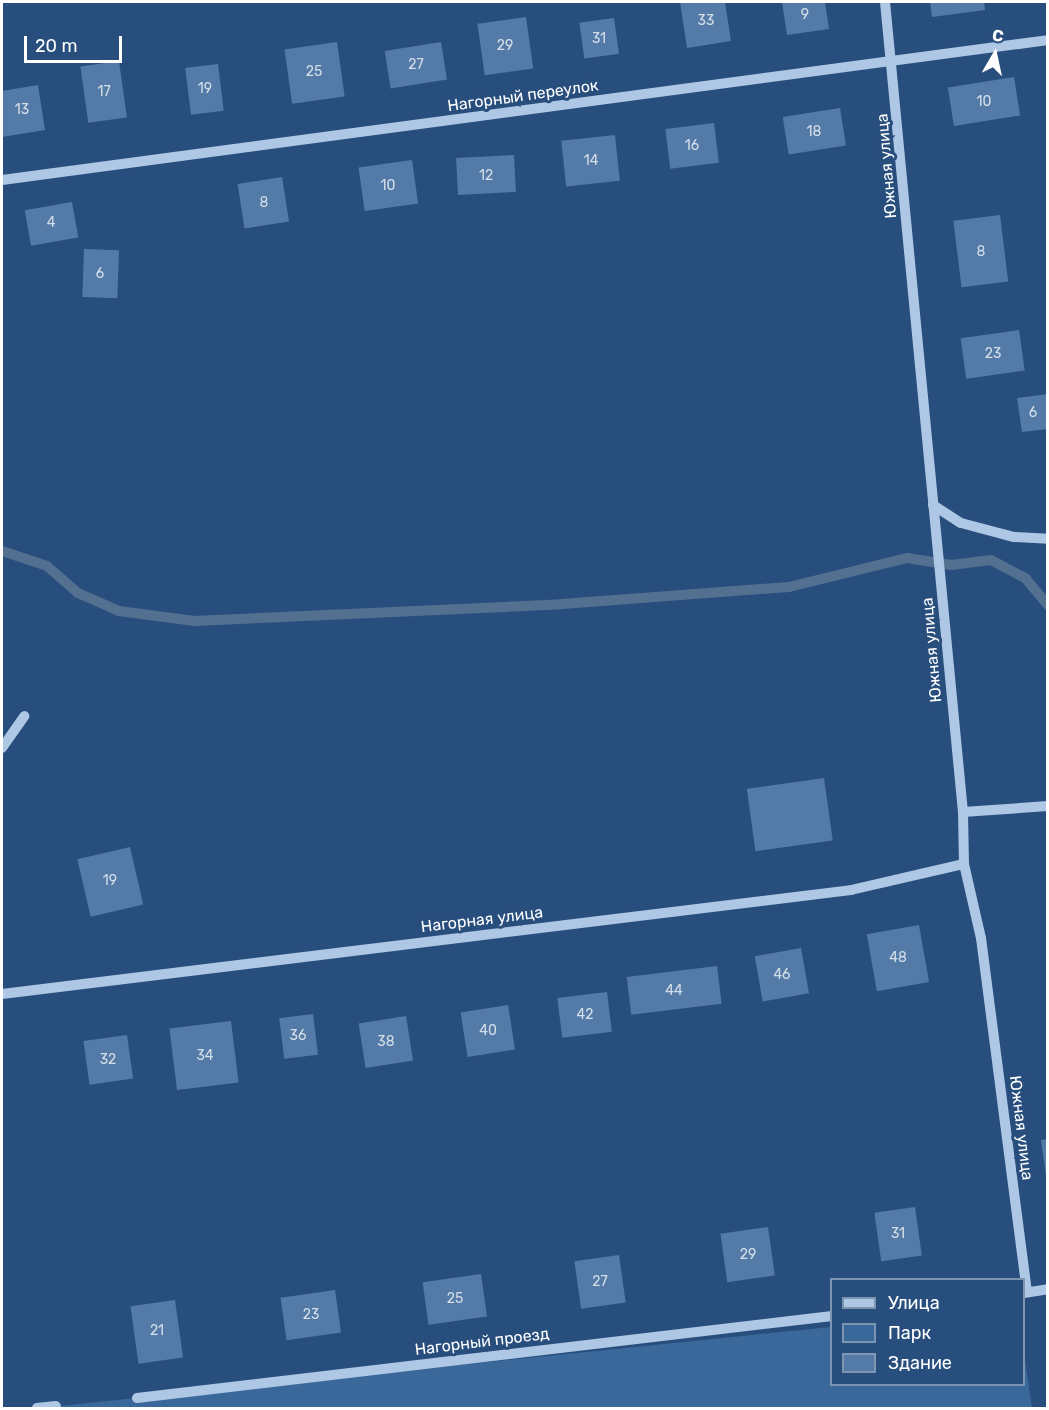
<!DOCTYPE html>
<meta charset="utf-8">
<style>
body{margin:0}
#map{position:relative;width:1049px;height:1410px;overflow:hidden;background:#284e7d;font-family:Rubik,sans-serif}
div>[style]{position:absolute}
.green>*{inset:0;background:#3b689a}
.stream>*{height:10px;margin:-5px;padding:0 5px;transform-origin:5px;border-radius:5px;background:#547091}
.building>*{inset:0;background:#547ba7;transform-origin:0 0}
.minor>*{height:10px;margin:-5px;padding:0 5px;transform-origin:5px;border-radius:5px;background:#adc7e4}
span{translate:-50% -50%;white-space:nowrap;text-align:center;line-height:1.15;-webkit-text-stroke:6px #284e7d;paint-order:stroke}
.number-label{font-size:14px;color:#d4dee9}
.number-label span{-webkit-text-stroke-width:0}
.street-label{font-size:16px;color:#fff}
.frame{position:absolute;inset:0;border:3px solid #fff;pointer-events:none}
.legend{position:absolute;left:830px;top:1278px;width:195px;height:108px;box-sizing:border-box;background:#284e7d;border:2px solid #7e95b1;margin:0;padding:8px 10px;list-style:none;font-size:18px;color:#fff}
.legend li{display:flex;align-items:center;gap:12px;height:30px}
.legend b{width:30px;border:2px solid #7e95b1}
.north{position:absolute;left:965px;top:24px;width:60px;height:60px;-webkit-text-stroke:4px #284e7d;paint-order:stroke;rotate:9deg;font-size:16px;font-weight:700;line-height:24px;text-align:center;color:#fff}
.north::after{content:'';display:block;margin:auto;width:21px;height:27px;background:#fff;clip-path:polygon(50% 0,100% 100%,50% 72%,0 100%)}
.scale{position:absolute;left:24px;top:36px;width:98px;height:27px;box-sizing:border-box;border:3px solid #fff;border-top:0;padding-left:8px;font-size:18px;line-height:21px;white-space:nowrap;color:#fff;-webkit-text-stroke:4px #284e7d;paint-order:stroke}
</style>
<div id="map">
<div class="green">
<div style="clip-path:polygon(831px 1327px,832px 1384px,1024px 1384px,1024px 1353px,1032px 1408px,39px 1408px)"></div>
</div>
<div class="stream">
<div style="left:2px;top:551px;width:47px;rotate:18.4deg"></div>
<div style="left:47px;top:566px;width:41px;rotate:41.1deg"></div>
<div style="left:78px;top:593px;width:45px;rotate:23.7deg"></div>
<div style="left:119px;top:611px;width:76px;rotate:7.6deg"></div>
<div style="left:194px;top:621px;width:368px;rotate:-2.6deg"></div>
<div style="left:562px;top:604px;width:228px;rotate:-4.3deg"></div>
<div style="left:789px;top:587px;width:122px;rotate:-13.8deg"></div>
<div style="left:907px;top:558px;width:45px;rotate:9deg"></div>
<div style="left:951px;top:565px;width:40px;rotate:-7.1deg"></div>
<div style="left:991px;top:560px;width:40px;rotate:28deg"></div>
<div style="left:1026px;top:579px;width:34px;rotate:50deg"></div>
</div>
<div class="building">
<div style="clip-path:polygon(680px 2px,725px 2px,731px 41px,687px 48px)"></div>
<div style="clip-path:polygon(782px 2px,825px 2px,829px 29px,787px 35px)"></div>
<div style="clip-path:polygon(930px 2px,984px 2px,985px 10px,932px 17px)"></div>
<div style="left:526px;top:17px;width:52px;height:49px;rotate:82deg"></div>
<div style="left:614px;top:18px;width:36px;height:35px;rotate:82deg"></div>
<div style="left:337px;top:42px;width:55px;height:53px;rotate:82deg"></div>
<div style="left:441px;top:42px;width:38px;height:57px;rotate:81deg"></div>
<div style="left:119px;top:61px;width:57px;height:39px;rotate:82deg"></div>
<div style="left:218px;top:64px;width:47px;height:33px;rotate:83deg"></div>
<div style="left:1014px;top:77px;width:39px;height:67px;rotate:81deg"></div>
<div style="clip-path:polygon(38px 85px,45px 130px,2px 137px,2px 91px)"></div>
<div style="left:840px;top:108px;width:38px;height:58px;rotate:81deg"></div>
<div style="left:714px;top:123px;width:40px;height:49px;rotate:83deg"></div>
<div style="left:615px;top:135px;width:46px;height:54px;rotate:84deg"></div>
<div style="left:514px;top:155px;width:37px;height:58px;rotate:87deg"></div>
<div style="left:412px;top:160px;width:44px;height:54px;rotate:82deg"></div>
<div style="left:282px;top:177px;width:45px;height:45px;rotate:81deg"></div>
<div style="left:72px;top:202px;width:36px;height:48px;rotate:80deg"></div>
<div style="left:1000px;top:215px;width:67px;height:47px;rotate:83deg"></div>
<div style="left:84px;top:249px;width:35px;height:48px;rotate:2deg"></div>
<div style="left:1019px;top:330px;width:41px;height:59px;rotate:82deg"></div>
<div style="clip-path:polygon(1048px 394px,1048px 429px,1022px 432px,1017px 398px)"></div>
<div style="left:824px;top:778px;width:63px;height:78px;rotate:82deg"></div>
<div style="left:130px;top:847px;width:59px;height:54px;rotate:77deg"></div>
<div style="left:919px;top:925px;width:58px;height:53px;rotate:80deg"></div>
<div style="left:801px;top:948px;width:46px;height:47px;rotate:80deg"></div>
<div style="left:717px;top:966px;width:38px;height:91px;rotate:83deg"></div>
<div style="left:607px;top:992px;width:40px;height:50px;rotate:83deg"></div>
<div style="left:508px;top:1005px;width:45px;height:48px;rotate:81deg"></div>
<div style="left:313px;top:1014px;width:41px;height:34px;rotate:83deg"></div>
<div style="left:406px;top:1016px;width:45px;height:48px;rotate:81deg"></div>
<div style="left:231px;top:1021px;width:62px;height:62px;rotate:83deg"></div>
<div style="left:127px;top:1035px;width:44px;height:44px;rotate:82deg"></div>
<div style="clip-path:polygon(1048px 1139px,1048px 1176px,1046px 1176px,1041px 1140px)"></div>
<div style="left:915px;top:1207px;width:49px;height:41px;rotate:82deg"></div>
<div style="left:768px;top:1227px;width:49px;height:48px;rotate:82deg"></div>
<div style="left:619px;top:1255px;width:48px;height:45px;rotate:82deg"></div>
<div style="left:481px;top:1274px;width:43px;height:59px;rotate:82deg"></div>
<div style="left:335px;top:1290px;width:43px;height:55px;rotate:82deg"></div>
<div style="left:175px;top:1300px;width:58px;height:45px;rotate:82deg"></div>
</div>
<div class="minor">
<div style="left:885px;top:2px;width:814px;rotate:84.5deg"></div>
<div style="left:963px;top:812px;width:52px;rotate:88.9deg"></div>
<div style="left:964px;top:864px;width:76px;rotate:77.1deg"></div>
<div style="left:981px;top:938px;width:357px;rotate:82.6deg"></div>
<div style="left:2px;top:180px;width:1055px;rotate:-7.62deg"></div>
<div style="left:933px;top:505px;width:33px;rotate:33deg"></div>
<div style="left:961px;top:523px;width:55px;rotate:14.8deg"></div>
<div style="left:1014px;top:537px;width:34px;rotate:3deg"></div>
<div style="left:2px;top:748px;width:39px;rotate:-55deg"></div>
<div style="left:963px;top:812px;width:85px;rotate:-4deg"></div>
<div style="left:2px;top:994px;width:855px;rotate:-6.98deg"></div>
<div style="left:851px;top:890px;width:116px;rotate:-13deg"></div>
<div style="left:1024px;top:1293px;width:24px;rotate:-9deg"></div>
<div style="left:137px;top:1398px;width:700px;rotate:-6.73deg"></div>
<div style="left:37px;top:1408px;width:19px;rotate:-6deg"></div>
</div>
<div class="number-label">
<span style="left:805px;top:15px">9</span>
<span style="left:706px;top:21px">33</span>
<span style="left:599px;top:39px">31</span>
<span style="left:505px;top:46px">29</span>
<span style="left:416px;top:65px">27</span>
<span style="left:314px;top:72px">25</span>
<span style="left:205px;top:89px">19</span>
<span style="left:104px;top:92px">17</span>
<span style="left:984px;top:102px">10</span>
<span style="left:22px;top:110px">13</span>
<span style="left:814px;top:132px">18</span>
<span style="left:692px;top:146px">16</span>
<span style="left:591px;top:161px">14</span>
<span style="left:486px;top:176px">12</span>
<span style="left:388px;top:186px">10</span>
<span style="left:264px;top:203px">8</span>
<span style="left:51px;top:223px">4</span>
<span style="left:981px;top:252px">8</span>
<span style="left:100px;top:274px">6</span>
<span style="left:993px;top:354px">23</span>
<span style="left:1033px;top:413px">6</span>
<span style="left:110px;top:881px">19</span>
<span style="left:898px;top:958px">48</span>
<span style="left:782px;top:975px">46</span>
<span style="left:674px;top:991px">44</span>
<span style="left:585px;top:1015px">42</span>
<span style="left:488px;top:1031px">40</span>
<span style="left:298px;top:1036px">36</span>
<span style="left:386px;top:1042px">38</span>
<span style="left:205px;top:1056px">34</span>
<span style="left:108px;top:1060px">32</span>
<span style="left:898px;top:1234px">31</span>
<span style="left:748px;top:1255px">29</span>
<span style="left:600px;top:1282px">27</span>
<span style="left:455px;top:1299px">25</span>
<span style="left:311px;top:1315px">23</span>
<span style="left:157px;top:1331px">21</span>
</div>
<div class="street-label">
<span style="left:523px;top:96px;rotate:-8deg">Нагорный переулок</span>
<span style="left:887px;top:166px;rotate:-95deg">Южная улица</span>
<span style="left:932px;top:650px;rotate:-95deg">Южная улица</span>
<span style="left:482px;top:920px;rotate:-7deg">Нагорная улица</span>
<span style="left:1021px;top:1128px;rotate:83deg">Южная улица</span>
<span style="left:482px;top:1342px;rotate:-7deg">Нагорный проезд</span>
</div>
<div class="frame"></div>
<ul class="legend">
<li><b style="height:8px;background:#adc7e4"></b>Улица</li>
<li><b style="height:16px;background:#3b689a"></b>Парк</li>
<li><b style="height:16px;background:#547ba7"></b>Здание</li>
</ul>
<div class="north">С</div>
<div class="scale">20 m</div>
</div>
